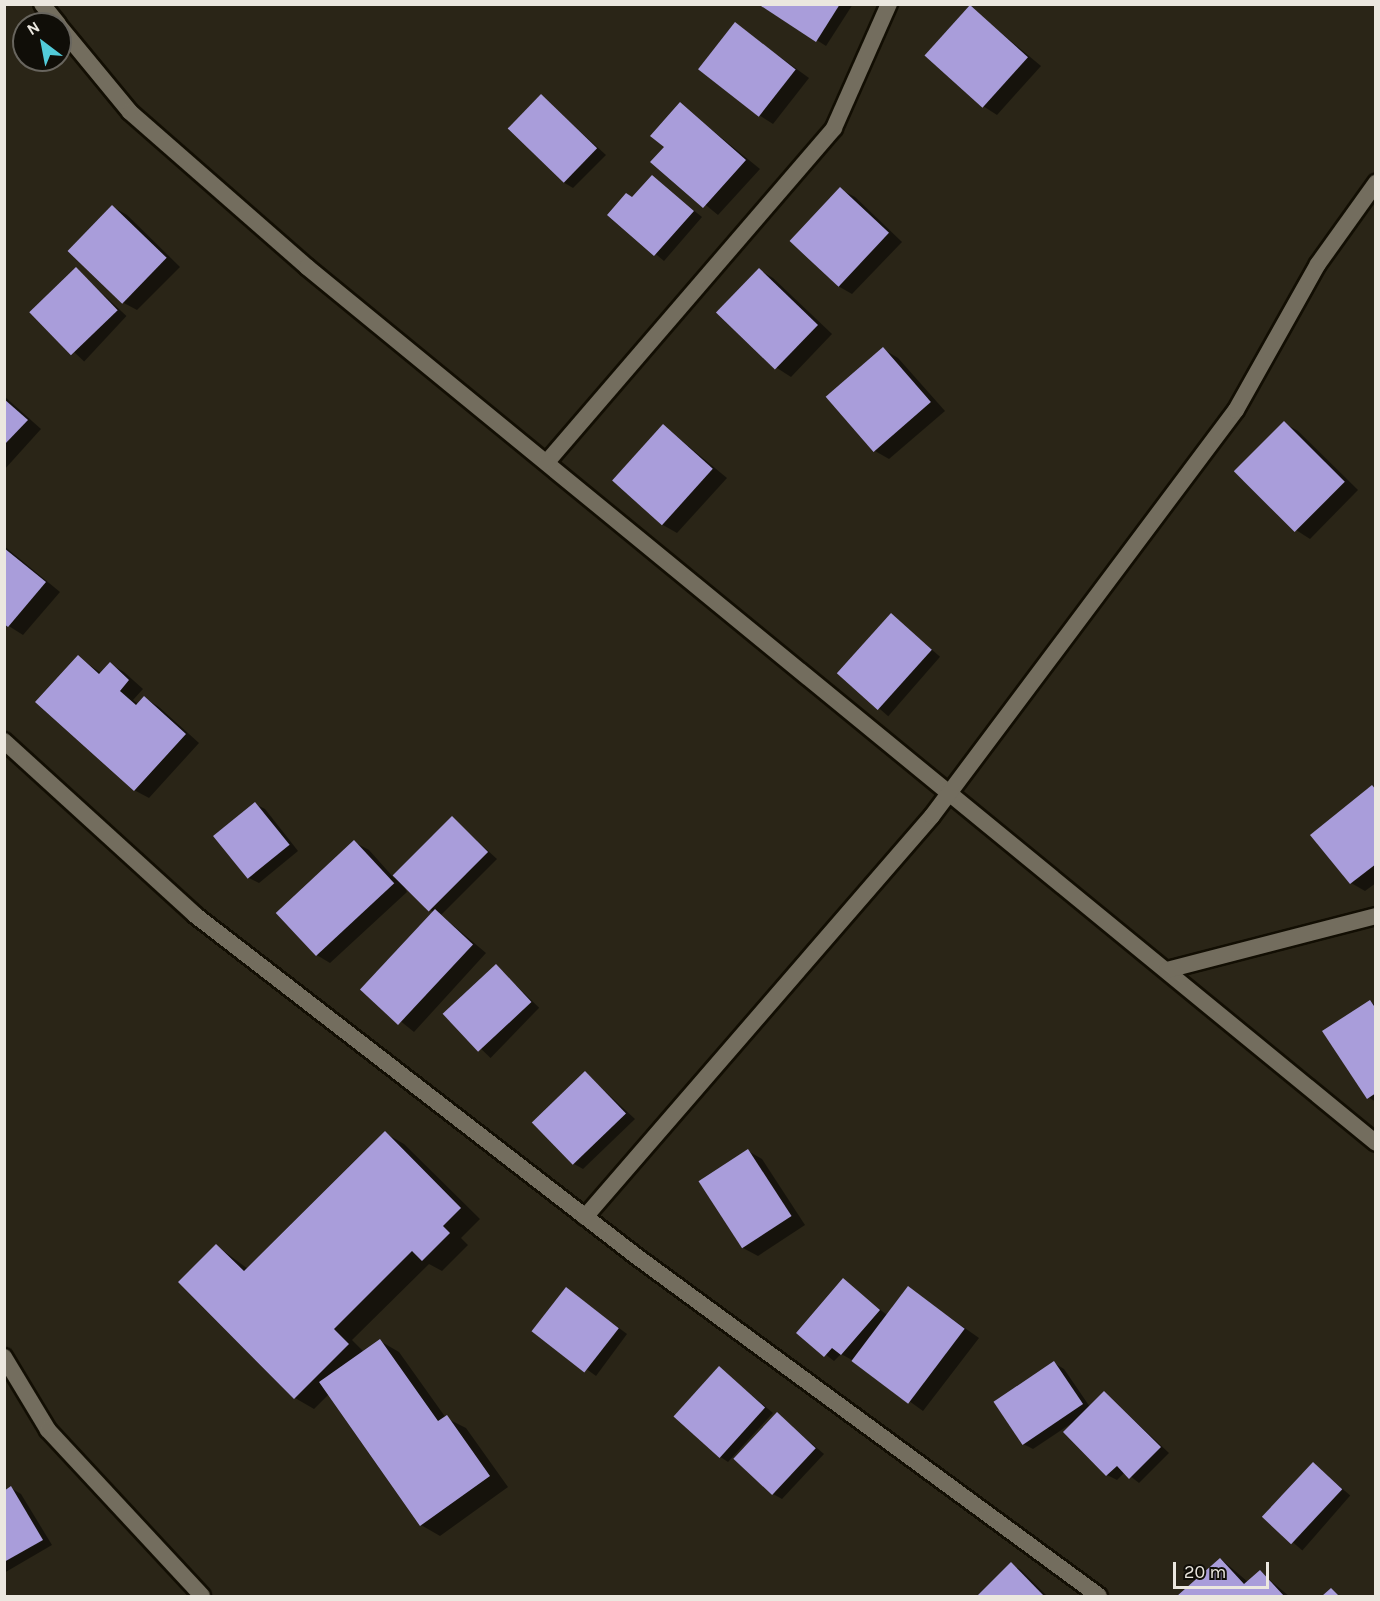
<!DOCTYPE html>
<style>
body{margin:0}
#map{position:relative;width:1380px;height:1601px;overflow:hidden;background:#2a2517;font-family:Karla,sans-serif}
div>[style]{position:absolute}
.shadow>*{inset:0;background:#0007;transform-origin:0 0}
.building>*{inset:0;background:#a99dda;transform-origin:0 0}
.roads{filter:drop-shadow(2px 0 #120e03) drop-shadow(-2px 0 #120e03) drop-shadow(0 2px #120e03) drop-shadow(0 -2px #120e03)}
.minor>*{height:16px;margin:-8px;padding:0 8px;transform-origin:8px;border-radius:8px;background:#736d5e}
.tertiary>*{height:16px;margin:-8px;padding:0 8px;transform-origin:8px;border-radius:8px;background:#736d5e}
span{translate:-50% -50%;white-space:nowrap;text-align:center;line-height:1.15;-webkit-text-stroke:6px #100e08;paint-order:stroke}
.frame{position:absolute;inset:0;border:6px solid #ebe7df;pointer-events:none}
.north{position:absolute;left:12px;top:12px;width:60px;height:60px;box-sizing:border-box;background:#100e08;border:2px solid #68655e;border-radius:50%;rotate:328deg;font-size:16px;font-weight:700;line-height:24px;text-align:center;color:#ebe7df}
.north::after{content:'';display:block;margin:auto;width:21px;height:27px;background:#52cbd9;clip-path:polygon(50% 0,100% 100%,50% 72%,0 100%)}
.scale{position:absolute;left:1173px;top:1562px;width:96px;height:27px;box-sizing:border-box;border:3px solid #ebe7df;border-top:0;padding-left:8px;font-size:18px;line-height:21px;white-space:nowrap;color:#ebe7df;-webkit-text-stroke:4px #100e08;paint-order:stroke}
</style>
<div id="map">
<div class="shadow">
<div style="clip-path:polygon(761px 4px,853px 4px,826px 46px)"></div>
<div style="clip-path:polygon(970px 7px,1041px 66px,997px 115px,983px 106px)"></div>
<div style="clip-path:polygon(735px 24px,809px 78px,773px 124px,759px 115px)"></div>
<div style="clip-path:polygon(541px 96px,606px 155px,573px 188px,563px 182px)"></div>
<div style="clip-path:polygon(680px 104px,760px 169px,718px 215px,653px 162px,666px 147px)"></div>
<div style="clip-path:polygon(652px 177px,702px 217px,664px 261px,609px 215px,633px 198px)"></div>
<div style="clip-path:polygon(840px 189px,855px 197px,902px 242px,852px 294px,838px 286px)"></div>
<div style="clip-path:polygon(113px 207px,127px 215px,180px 267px,137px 310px,122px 302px,70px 250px)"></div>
<div style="left:76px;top:269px;width:69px;height:62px;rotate:43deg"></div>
<div style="clip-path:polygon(759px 270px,773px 278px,832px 334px,791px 377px,777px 368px)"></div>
<div style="clip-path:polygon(883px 349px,898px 358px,945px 411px,889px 459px,875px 451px)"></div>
<div style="clip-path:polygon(4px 396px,41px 429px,4px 470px)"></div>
<div style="clip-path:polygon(1284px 423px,1298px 431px,1358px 490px,1310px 539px,1296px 530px)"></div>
<div style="clip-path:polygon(664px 426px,727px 478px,677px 533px,663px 525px)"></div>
<div style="clip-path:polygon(4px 546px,60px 592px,23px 635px,4px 623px)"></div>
<div style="left:891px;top:614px;width:65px;height:79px;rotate:41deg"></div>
<div style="clip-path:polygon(78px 657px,101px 673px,110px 664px,124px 672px,143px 689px,133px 700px,139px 705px,145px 698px,159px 707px,199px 743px,149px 798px,134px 790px)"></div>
<div style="clip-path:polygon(1372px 787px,1376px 789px,1376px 883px,1365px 891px,1351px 883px)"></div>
<div style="clip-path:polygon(255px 804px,265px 809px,298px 851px,259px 883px,249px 878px)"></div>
<div style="clip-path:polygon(452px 818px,497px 859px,441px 915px,486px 953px,414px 1032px,362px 990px,434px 913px,403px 884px,407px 892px,330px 963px,315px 954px,354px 842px,369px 850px,394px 878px)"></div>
<div style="left:496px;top:966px;width:60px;height:70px;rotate:44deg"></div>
<div style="clip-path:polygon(1370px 1002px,1376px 1005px,1376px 1102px,1368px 1097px)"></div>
<div style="clip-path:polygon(585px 1073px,635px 1119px,583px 1169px,574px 1164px)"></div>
<div style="clip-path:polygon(385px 1133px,404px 1144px,480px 1219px,461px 1238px,468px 1245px,442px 1271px,429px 1264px,352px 1340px,364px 1352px,380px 1341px,399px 1352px,446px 1418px,466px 1428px,508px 1487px,440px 1536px,421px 1525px,329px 1394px,314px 1409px,295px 1398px,217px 1246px,248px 1269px)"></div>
<div style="clip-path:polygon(748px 1151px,762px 1159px,805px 1225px,758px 1256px,743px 1248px)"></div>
<div style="clip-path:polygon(843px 1280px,887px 1315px,908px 1288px,979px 1338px,923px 1411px,852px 1360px,841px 1354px,834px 1361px,798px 1333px)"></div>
<div style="clip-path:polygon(575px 1295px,627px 1334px,596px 1376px,534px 1331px)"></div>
<div style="clip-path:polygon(1054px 1363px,1064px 1369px,1090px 1407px,1104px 1392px,1169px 1453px,1139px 1483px,1125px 1472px,1117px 1480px,1107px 1475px,1072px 1423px,1033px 1449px,1023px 1444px)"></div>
<div style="clip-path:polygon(719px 1368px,773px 1413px,728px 1462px,719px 1456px)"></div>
<div style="clip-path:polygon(777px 1414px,824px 1454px,782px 1499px,773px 1494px)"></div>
<div style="left:1314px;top:1464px;width:48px;height:73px;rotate:41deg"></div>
<div style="clip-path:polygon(11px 1488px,21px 1494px,52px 1545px,4px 1573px,4px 1492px)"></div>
<div style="clip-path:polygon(1221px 1559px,1248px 1582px,1260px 1572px,1289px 1596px,1179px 1596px)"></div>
<div style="clip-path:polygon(1011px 1564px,1021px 1570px,1047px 1596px,979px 1596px)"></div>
</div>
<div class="building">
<div style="clip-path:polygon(758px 4px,840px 4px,816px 42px)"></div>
<div style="left:970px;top:5px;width:78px;height:68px;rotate:42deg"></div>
<div style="left:735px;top:22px;width:77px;height:60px;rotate:38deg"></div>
<div style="left:541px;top:94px;width:78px;height:48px;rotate:44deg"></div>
<div style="clip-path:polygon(680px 102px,746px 160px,703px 208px,650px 162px,664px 147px,650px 136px)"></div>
<div style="clip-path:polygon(652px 175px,694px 211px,654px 256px,607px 215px,626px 193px,632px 197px)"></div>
<div style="left:840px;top:187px;width:67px;height:74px;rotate:43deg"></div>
<div style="left:112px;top:205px;width:76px;height:64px;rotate:44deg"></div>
<div style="left:76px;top:267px;width:60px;height:65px;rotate:46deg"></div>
<div style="left:759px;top:268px;width:82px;height:62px;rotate:44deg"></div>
<div style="left:883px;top:347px;width:73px;height:76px;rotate:49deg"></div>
<div style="clip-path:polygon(4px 399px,28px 420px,4px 445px)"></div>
<div style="left:1284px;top:421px;width:86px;height:71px;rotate:45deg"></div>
<div style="left:663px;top:424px;width:67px;height:76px;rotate:42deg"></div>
<div style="clip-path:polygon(4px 548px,46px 582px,8px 627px,4px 624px)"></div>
<div style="left:891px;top:613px;width:55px;height:81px;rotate:42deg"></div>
<div style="clip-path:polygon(78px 655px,99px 674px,110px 662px,129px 680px,120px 691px,136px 705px,144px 696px,186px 734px,134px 791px,35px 702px)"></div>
<div style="clip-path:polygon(1372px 785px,1376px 790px,1376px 864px,1350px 884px,1310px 835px)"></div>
<div style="left:255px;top:802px;width:55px;height:54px;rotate:51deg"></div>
<div style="left:452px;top:816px;width:51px;height:84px;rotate:45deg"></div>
<div style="left:354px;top:840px;width:59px;height:107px;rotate:47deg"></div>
<div style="left:435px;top:909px;width:52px;height:110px;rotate:43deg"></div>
<div style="left:496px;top:964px;width:52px;height:73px;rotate:47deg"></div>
<div style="clip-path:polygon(1370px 1000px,1376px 1009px,1376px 1093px,1367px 1099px,1322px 1031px)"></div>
<div style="left:585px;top:1071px;width:59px;height:74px;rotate:46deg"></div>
<div style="clip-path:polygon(385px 1131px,461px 1208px,443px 1226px,450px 1233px,422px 1261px,412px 1251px,334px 1329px,349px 1344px,294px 1399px,178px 1282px,216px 1244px,244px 1271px)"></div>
<div style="left:748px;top:1149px;width:80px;height:59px;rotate:57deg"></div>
<div style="clip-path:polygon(843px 1278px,880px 1310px,841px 1355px,832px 1348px,824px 1357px,796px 1333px)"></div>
<div style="left:908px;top:1286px;width:71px;height:94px;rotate:37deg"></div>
<div style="left:566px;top:1287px;width:67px;height:56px;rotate:38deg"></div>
<div style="clip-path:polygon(380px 1339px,438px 1421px,447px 1415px,490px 1476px,420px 1526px,319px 1382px)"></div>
<div style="left:1054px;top:1361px;width:52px;height:73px;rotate:56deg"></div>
<div style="left:719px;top:1366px;width:62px;height:68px;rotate:42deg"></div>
<div style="clip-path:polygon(1104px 1391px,1161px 1447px,1129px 1479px,1117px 1466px,1106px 1476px,1063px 1432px)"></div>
<div style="left:777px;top:1412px;width:53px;height:64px;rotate:43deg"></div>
<div style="left:1313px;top:1462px;width:40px;height:75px;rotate:43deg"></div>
<div style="clip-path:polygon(11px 1486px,43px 1540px,4px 1562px,4px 1491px)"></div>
<div style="clip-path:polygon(1220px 1558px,1244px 1584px,1260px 1570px,1284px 1596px,1177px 1596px)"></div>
<div style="clip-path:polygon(1011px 1562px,1044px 1596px,977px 1596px)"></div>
<div style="clip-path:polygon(1331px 1588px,1339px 1596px,1322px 1596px)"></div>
</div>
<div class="roads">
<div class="minor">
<div style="left:42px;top:4px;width:26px;rotate:51deg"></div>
<div style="left:60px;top:27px;width:110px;rotate:50.5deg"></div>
<div style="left:130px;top:112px;width:235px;rotate:41.2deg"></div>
<div style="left:307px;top:267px;width:1382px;rotate:39.33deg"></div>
<div style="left:547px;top:462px;width:440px;rotate:-49.3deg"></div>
<div style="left:834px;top:128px;width:136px;rotate:-66.1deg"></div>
<div style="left:1167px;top:970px;width:216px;rotate:-14.5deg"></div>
<div style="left:585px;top:1217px;width:530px;rotate:-49.13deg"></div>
<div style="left:932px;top:816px;width:507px;rotate:-53.18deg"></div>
<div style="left:1236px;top:410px;width:167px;rotate:-60.7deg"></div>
<div style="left:1318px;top:264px;width:100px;rotate:-54.4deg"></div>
<div style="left:4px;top:1357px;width:85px;rotate:58.9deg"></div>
<div style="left:48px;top:1430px;width:226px;rotate:47.1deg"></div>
</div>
<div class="tertiary">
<div style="left:4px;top:741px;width:258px;rotate:42.3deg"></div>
<div style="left:195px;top:915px;width:557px;rotate:37.71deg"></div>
<div style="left:636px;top:1256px;width:574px;rotate:36.29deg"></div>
</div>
</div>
<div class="frame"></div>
<div class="north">N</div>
<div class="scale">20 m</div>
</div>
